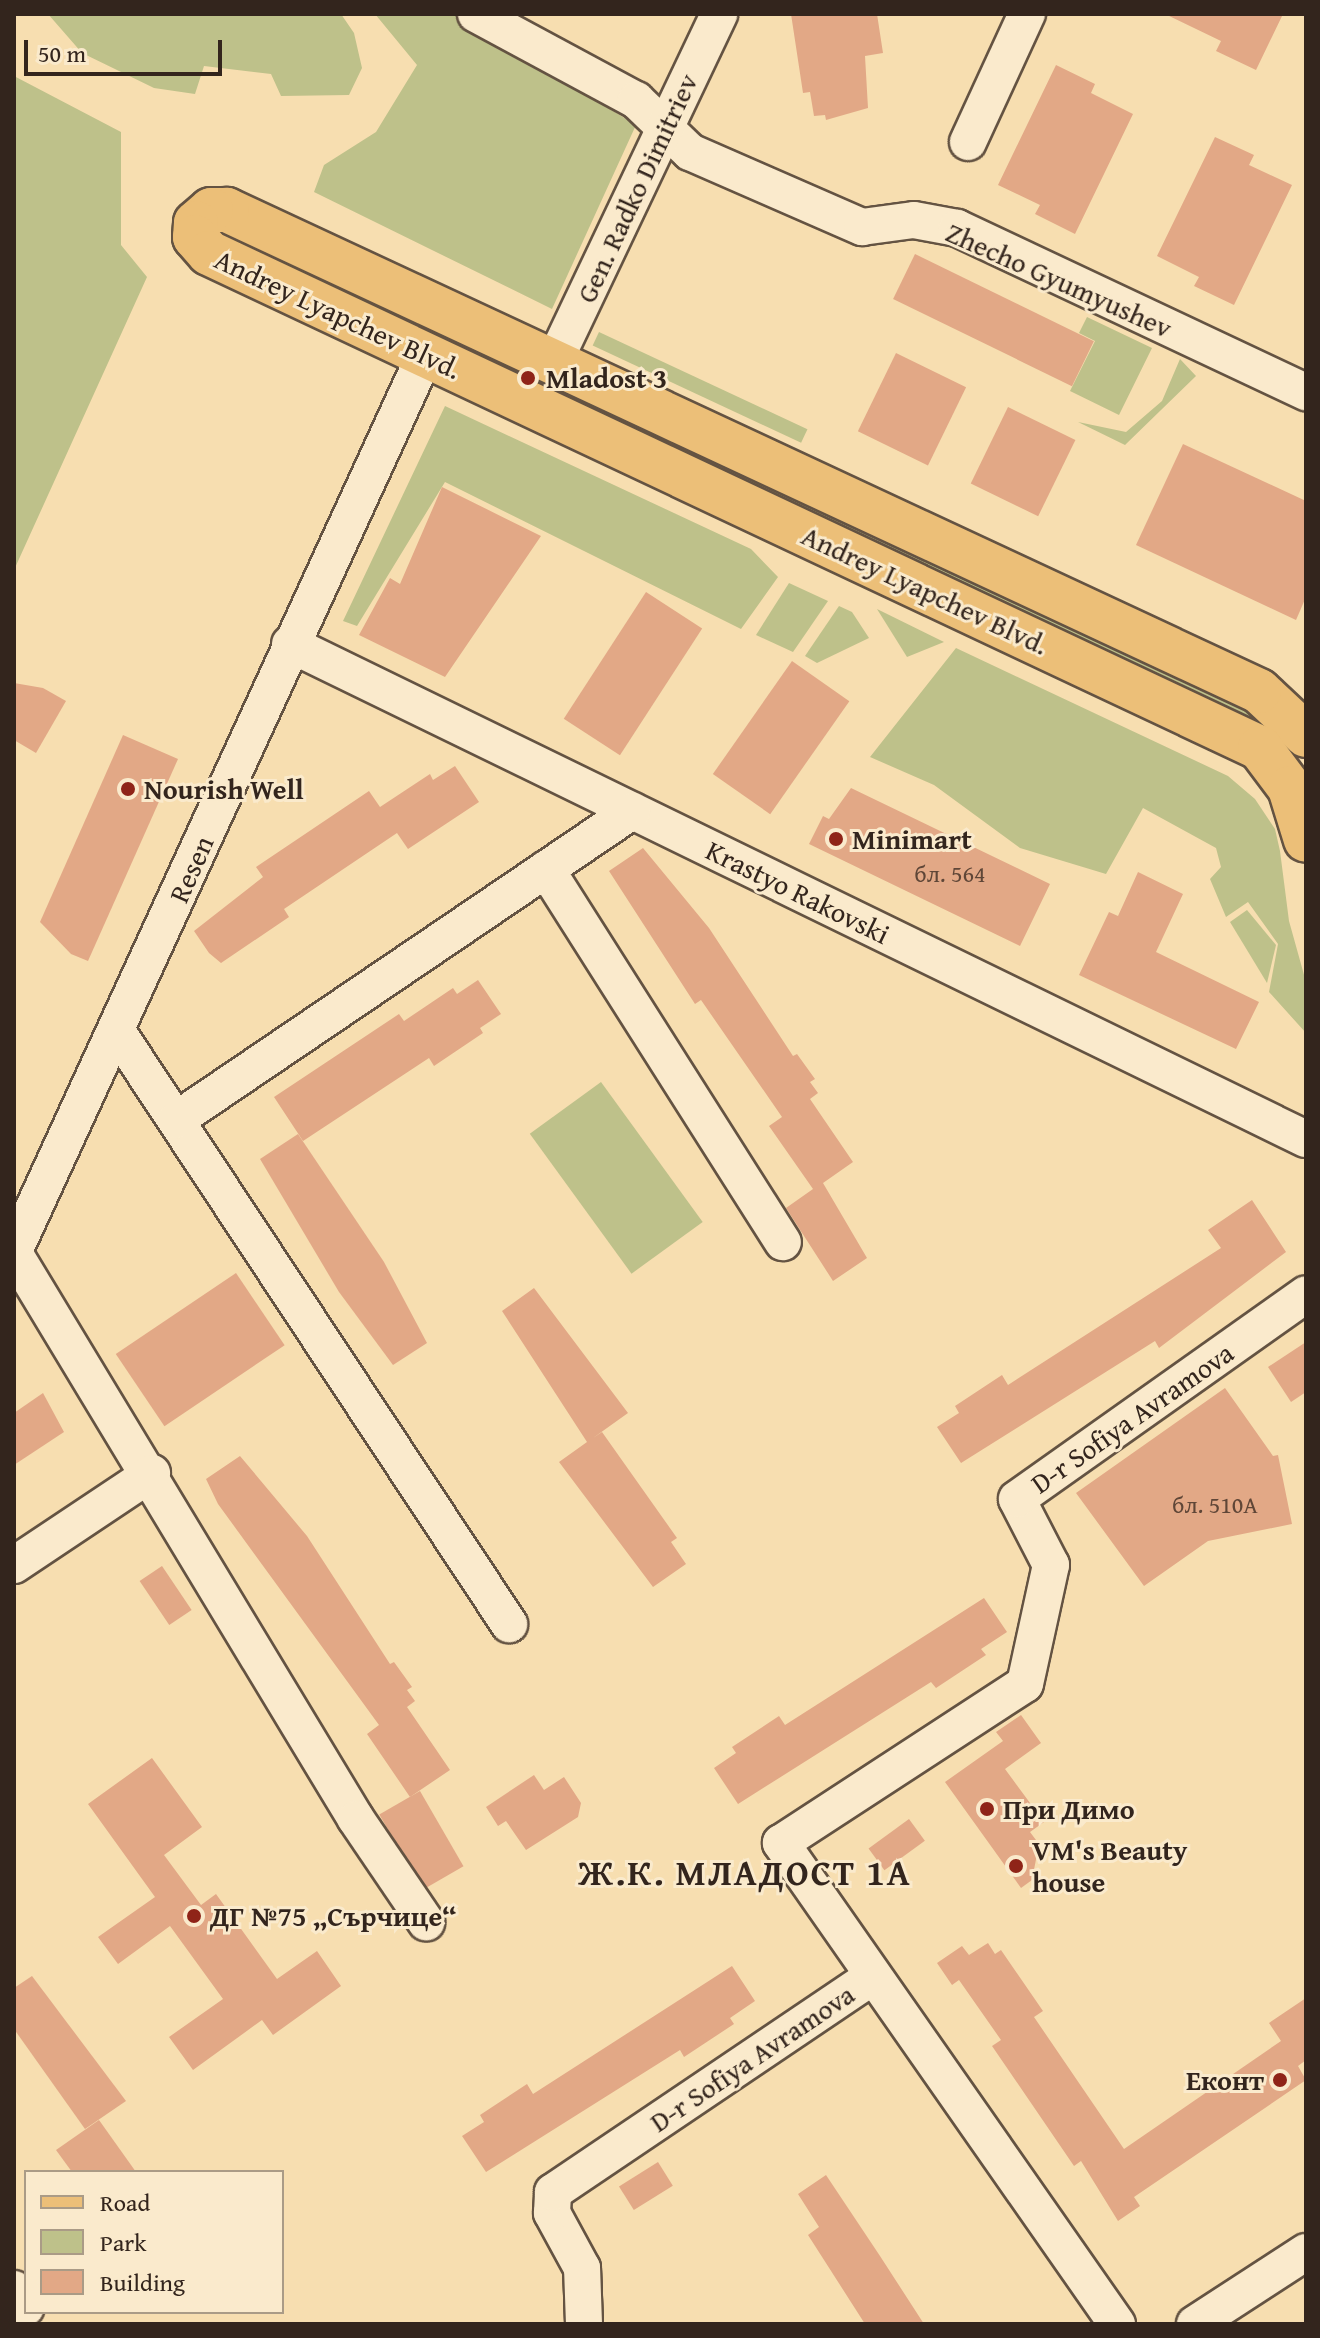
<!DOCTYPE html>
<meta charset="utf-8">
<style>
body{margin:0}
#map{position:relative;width:1320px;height:2338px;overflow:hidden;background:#f7deb0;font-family:"Gentium Book Plus",serif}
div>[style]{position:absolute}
.green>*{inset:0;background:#bec18a;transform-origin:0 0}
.building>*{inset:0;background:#e2a886;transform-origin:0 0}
.roads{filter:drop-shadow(2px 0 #645342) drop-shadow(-2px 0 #645342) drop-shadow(0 2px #645342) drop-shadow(0 -2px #645342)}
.minor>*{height:36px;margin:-18px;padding:0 18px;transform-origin:18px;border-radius:18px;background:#faeacc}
.major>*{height:44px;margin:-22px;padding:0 22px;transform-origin:22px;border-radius:22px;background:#ecbf78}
.dots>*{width:22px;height:22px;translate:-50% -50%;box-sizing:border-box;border:4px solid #faeacc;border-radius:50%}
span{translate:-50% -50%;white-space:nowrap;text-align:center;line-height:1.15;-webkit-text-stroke:6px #faeacc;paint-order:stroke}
.number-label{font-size:24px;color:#5f4637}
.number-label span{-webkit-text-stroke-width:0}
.street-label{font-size:28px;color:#33251d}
.poi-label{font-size:28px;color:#33251d;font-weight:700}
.left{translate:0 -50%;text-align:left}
.right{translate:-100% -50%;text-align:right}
.district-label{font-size:36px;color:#33251d;font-weight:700;letter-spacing:2px}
.frame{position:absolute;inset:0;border:16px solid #33251d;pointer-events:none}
.legend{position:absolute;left:24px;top:2170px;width:260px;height:144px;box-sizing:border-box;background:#faeacc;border:2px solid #aa9b86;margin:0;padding:10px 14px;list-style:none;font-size:24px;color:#33251d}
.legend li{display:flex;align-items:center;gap:16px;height:40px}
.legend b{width:40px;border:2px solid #aa9b86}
.scale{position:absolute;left:24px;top:40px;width:198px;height:36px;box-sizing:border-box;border:4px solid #33251d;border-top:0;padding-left:10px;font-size:24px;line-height:28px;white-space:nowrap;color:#33251d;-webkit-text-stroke:6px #faeacc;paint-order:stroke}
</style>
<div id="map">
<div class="green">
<div style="clip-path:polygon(48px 14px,341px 14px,354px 33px,362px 68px,349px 95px,281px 96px,271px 74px,204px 66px,195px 94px,154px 88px,82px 53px)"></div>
<div style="clip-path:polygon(375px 14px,454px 14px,636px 125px,552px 309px,314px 192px,324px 165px,376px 132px,417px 65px)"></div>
<div style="clip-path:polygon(14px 76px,121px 132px,121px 245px,147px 277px,14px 570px)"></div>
<div style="clip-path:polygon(258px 248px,1226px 693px,1273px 730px,253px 258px)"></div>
<div style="clip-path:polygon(1087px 317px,1152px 348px,1119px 415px,1070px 391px,1095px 341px,1079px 333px)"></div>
<div style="left:599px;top:332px;width:230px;height:15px;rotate:25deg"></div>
<div style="clip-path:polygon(1180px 359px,1196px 376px,1125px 445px,1078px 422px,1126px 432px,1162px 401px)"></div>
<div style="clip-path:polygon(445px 406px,751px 549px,778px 577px,741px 629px,445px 482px,357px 626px,343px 621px)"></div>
<div style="clip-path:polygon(789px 583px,828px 601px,793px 652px,756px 635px)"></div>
<div style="clip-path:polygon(839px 606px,852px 612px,869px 638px,817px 663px,805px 656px)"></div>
<div style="clip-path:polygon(877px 609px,944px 642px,907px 657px)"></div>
<div style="clip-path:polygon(956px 648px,1228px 776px,1255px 799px,1275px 829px,1280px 851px,1289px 921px,1306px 982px,1306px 1033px,1269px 992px,1278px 944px,1248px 902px,1226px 917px,1210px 879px,1221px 867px,1216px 848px,1143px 808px,1106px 874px,1020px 848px,934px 785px,870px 757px)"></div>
<div style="clip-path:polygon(1247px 910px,1276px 945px,1267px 983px,1230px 922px)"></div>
<div style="left:601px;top:1082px;width:173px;height:88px;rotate:54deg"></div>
</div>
<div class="building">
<div style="clip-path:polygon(791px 14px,877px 14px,883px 53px,865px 56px,868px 108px,826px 120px,825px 115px,814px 116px,810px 92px,803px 93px)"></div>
<div style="clip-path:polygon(1165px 14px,1283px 14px,1256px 70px,1216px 51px,1221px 41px)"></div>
<div style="clip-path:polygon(1056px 65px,1095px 84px,1091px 93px,1133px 114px,1075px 234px,1035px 214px,1040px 205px,998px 185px)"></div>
<div style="clip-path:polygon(1215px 137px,1254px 155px,1249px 165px,1292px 185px,1234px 305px,1194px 286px,1199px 277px,1157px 256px)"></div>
<div style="left:915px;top:254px;width:199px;height:50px;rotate:26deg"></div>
<div style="left:896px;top:353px;width:78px;height:87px;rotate:26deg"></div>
<div style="left:1008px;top:407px;width:75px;height:85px;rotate:26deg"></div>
<div style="clip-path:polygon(1183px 444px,1306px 501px,1306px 597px,1296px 620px,1136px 545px)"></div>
<div style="clip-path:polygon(442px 487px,541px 536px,445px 677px,359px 635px,390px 578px,400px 584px)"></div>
<div style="left:646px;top:592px;width:67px;height:151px;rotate:33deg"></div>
<div style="left:792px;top:661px;width:70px;height:138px;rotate:35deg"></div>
<div style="clip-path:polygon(14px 683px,43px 688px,66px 701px,36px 753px,14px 740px)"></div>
<div style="clip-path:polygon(123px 735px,178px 759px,88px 961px,71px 954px,40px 922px)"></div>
<div style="clip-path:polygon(455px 766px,479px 802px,408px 849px,397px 833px,284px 909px,289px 917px,221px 963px,209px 953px,194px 931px,263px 877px,256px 867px,369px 791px,380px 807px,430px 774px,433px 780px)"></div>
<div style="clip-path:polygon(851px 788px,1050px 884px,1020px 946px,809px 844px,823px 816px,829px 819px)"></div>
<div style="clip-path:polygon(643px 848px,709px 928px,793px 1056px,797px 1054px,815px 1079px,810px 1082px,818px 1093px,810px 1099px,853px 1162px,823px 1183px,867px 1258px,833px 1281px,786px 1208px,813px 1189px,769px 1126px,782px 1117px,701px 1000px,695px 1004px,609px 871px)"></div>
<div style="clip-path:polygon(1138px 872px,1183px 894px,1156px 952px,1259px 1002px,1236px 1049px,1079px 975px,1109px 912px,1118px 916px)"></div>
<div style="clip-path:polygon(478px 980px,501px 1014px,480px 1028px,483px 1033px,434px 1066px,429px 1058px,303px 1141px,274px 1097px,399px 1014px,404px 1021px,453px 988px,457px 994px)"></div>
<div style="clip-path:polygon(298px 1134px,384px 1262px,427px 1343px,393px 1365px,339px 1292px,260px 1159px)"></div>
<div style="clip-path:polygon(1252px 1200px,1286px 1252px,1159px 1348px,1155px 1341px,961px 1463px,937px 1427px,959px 1413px,955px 1406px,1002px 1375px,1008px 1385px,1221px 1248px,1208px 1230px)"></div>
<div style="left:236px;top:1273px;width:87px;height:145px;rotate:56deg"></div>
<div style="clip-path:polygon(534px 1288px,628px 1413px,593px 1438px,602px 1432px,677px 1538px,671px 1542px,686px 1564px,653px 1587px,559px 1462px,587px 1442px,502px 1311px)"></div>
<div style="clip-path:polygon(1306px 1342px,1306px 1392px,1291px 1402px,1268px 1367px)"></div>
<div style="clip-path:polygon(1225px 1388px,1273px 1456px,1278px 1455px,1292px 1524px,1208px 1541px,1144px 1586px,1076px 1493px)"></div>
<div style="clip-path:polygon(43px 1393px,64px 1432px,14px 1465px,14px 1413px)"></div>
<div style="clip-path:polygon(240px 1456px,307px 1536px,390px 1664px,394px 1662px,412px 1687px,407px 1690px,415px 1701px,407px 1707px,450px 1770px,410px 1797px,367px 1734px,379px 1725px,218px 1504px,206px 1479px)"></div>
<div style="left:162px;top:1566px;width:53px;height:27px;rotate:56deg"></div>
<div style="clip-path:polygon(984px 1598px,1007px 1632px,981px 1649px,986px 1655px,936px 1688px,931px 1682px,738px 1804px,714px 1768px,736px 1753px,732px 1747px,779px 1716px,785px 1725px)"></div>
<div style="clip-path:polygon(1021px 1715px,1041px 1743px,1005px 1769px,1044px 1822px,1030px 1832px,1039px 1844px,1032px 1880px,1021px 1888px,945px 1782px,1003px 1741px,996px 1732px)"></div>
<div style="clip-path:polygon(152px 1758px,202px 1827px,164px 1855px,201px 1905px,216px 1894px,277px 1979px,317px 1951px,341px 1986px,273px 2035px,262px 2020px,193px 2070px,169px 2037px,223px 1999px,170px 1926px,118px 1964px,98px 1937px,155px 1897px,88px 1804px)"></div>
<div style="clip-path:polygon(534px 1775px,544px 1790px,564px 1777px,581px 1803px,578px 1817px,526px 1850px,506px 1821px,498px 1826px,486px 1807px)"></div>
<div style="left:420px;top:1791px;width:87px;height:47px;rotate:60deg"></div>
<div style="left:909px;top:1819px;width:27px;height:50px;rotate:54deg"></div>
<div style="clip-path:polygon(988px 1943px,995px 1954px,1001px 1950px,1043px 2011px,1034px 2017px,1124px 2149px,1281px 2041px,1269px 2023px,1306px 1998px,1306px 2060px,1298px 2066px,1306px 2080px,1134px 2197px,1140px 2206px,1118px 2221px,1081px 2161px,1074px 2166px,992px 2046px,1001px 2040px,959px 1980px,952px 1985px,937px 1963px,962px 1946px,969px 1955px)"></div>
<div style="clip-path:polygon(732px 1966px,755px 2001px,730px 2018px,734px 2024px,684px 2057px,680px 2050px,486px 2172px,462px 2136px,484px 2122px,480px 2115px,527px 2084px,533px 2094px)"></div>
<div style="clip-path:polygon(32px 1976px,126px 2101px,85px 2129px,14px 2029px,14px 1988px)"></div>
<div style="clip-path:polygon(99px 2120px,136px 2172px,72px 2172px,56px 2150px)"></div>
<div style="left:658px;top:2162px;width:28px;height:46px;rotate:58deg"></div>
<div style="clip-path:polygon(826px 2175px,880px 2256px,924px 2324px,865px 2324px,808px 2235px,819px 2227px,798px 2194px)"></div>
</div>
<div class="roads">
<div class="minor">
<div style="left:476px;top:14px;width:182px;rotate:28.3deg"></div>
<div style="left:636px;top:100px;width:75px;rotate:43.9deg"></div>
<div style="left:690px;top:152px;width:188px;rotate:23.6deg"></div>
<div style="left:862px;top:227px;width:52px;rotate:-7.7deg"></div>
<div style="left:914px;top:220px;width:44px;rotate:10.5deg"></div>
<div style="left:957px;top:228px;width:386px;rotate:25.2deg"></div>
<div style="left:968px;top:142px;width:141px;rotate:-65.3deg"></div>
<div style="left:554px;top:362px;width:385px;rotate:-64.6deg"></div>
<div style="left:290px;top:644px;width:1130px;rotate:25.98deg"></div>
<div style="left:546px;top:869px;width:442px;rotate:57.6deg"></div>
<div style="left:118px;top:1033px;width:709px;rotate:56.51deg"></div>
<div style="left:176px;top:1120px;width:551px;rotate:-34.12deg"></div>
<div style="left:14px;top:1251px;width:986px;rotate:-65.36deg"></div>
<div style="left:14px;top:1253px;width:661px;rotate:58.86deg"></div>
<div style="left:356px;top:1819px;width:125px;rotate:55.8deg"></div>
<div style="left:14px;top:1565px;width:166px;rotate:-33.7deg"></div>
<div style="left:14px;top:2289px;width:22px;rotate:58deg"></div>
<div style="left:584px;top:2324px;width:56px;rotate:-92deg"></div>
<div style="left:582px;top:2268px;width:63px;rotate:-118.6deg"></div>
<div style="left:552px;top:2213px;width:21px;rotate:-87deg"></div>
<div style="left:553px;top:2192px;width:386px;rotate:-34deg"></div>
<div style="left:1117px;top:2324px;width:587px;rotate:-124.94deg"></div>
<div style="left:781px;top:1843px;width:291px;rotate:-33.1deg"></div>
<div style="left:1025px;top:1684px;width:122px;rotate:-77.7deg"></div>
<div style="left:1051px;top:1565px;width:74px;rotate:-117.3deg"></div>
<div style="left:1017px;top:1499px;width:354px;rotate:-35.3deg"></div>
<div style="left:1195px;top:2324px;width:132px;rotate:-33deg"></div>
</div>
<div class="major">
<div style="left:1306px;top:735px;width:64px;rotate:-136.9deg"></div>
<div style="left:1259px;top:691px;width:1139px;rotate:-155.01deg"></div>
<div style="left:227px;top:210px;width:16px;rotate:180deg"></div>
<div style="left:211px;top:210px;width:20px;rotate:139deg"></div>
<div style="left:196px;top:223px;width:14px;rotate:94deg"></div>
<div style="left:195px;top:237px;width:21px;rotate:49deg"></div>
<div style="left:209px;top:253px;width:1162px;rotate:25.22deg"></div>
<div style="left:1260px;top:748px;width:50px;rotate:53.1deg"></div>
<div style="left:1290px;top:788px;width:54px;rotate:72.9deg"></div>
</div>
</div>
<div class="dots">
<div style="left:528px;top:378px;background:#8f2418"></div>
<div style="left:128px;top:789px;background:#8f2418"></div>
<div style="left:836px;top:839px;background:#8f2418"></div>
<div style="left:987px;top:1809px;background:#8f2418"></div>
<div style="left:1016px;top:1866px;background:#8f2418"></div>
<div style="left:194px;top:1916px;background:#8f2418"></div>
<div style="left:1280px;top:2080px;background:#8f2418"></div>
</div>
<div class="number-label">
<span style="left:950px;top:874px">бл. 564</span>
<span style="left:1215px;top:1505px">бл. 510А</span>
</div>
<div class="street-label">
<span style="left:637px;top:188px;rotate:-65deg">Gen. Radko Dimitriev</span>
<span style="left:1059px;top:280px;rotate:24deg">Zhecho Gyumyushev</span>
<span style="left:338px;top:314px;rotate:25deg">Andrey Lyapchev Blvd.</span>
<span style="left:925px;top:590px;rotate:25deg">Andrey Lyapchev Blvd.</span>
<span style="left:191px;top:869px;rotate:-66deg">Resen</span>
<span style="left:798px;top:892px;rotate:26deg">Krastyo Rakovski</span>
<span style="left:1132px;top:1418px;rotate:-35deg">D-r Sofiya Avramova</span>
<span style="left:752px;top:2058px;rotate:-34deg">D-r Sofiya Avramova</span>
</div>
<div class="poi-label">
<span class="left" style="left:546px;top:378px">Mladost 3</span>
<span class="left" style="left:144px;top:789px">Nourish Well</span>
<span class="left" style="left:852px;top:839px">Minimart</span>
<span class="left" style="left:1003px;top:1809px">При Димо</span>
<span class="left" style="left:1032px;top:1866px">VM's Beauty<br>house</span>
<span class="left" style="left:210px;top:1916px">ДГ №75 „Сърчице“</span>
<span class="right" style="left:1264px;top:2080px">Еконт</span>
</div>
<div class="district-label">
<span style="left:745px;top:1872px">Ж.К. МЛАДОСТ 1А</span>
</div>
<div class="frame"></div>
<ul class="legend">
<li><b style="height:10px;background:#ecbf78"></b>Road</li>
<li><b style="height:22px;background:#bec18a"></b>Park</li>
<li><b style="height:22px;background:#e2a886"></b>Building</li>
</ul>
<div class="scale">50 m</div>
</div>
